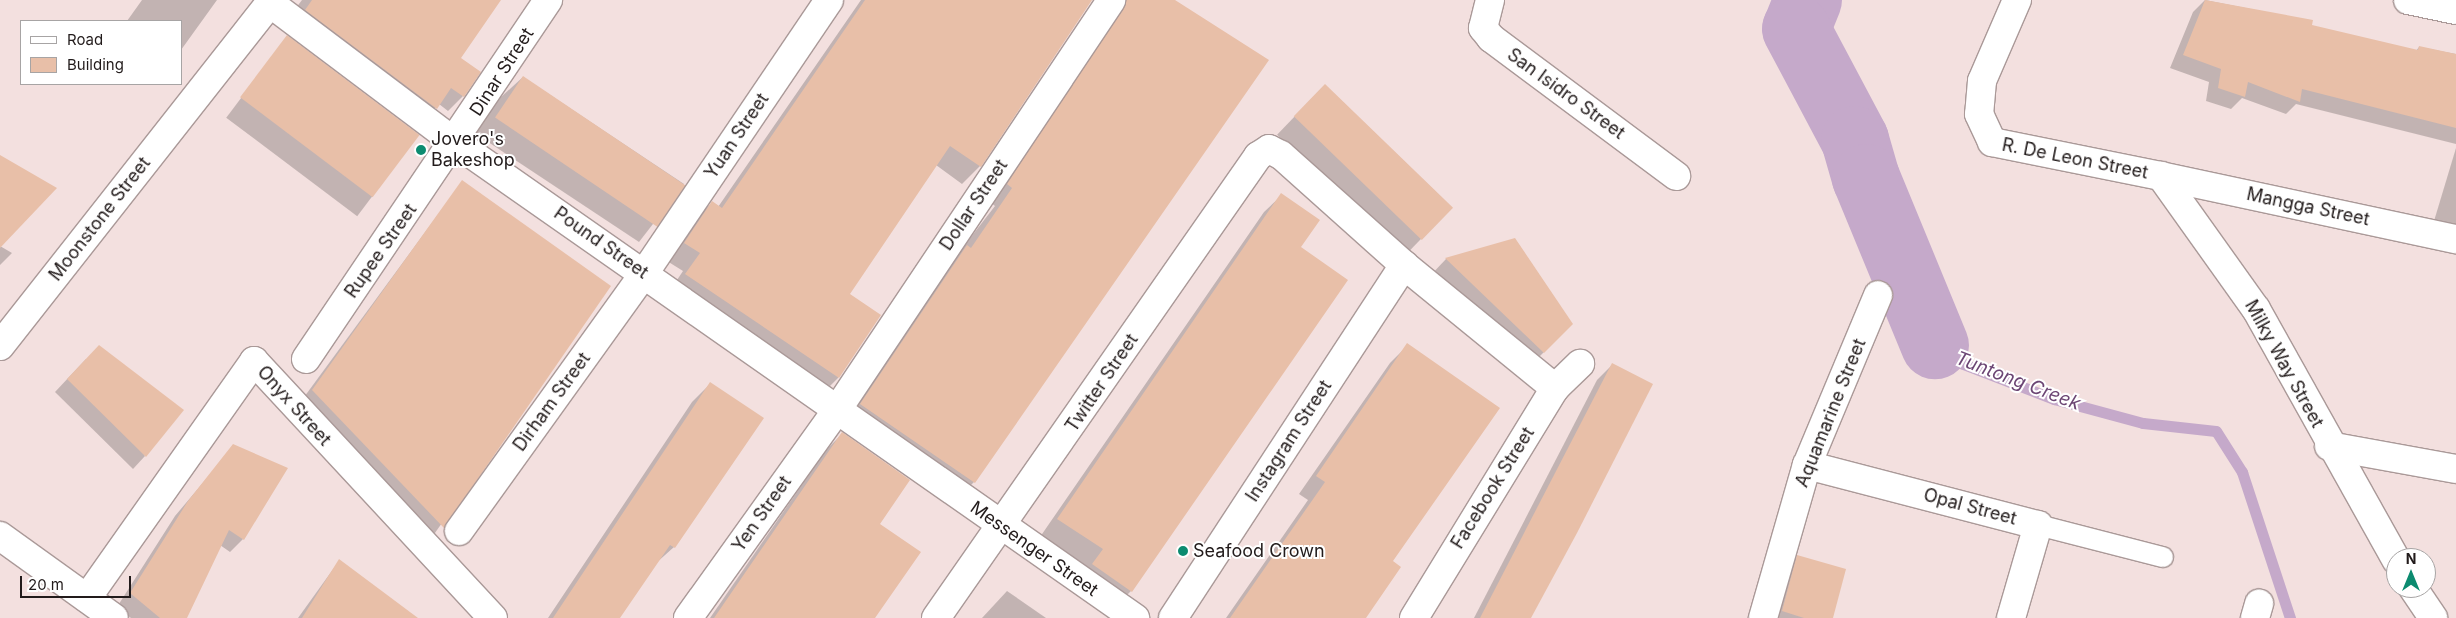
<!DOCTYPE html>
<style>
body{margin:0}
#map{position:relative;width:2456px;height:618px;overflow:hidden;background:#f3e0df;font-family:Inter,sans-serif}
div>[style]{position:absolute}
.shadow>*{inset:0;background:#0003;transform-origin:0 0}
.stream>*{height:11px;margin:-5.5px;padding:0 5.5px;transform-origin:5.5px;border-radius:5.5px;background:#c5a9ca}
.river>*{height:68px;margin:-34px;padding:0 34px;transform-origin:34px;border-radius:34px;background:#c5a9ca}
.building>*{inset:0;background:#e8bfa8;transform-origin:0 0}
.roads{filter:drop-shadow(1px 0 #aa9998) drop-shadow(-1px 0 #aa9998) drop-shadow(0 1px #aa9998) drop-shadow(0 -1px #aa9998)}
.lane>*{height:20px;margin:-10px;padding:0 10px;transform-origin:10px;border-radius:10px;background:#fff}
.street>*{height:28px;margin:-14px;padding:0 14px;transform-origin:14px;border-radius:14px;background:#fff}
.secondary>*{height:28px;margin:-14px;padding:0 14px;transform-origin:14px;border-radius:14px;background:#fff}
.dots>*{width:14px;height:14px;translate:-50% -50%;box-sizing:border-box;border:2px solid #fff;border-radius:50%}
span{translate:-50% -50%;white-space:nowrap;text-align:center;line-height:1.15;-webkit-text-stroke:4px #fff;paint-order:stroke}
.street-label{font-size:18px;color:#221b1b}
.poi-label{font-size:18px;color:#221b1b}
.left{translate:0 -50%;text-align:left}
.water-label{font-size:19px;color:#6c4674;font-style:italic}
.legend{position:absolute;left:20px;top:20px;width:162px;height:65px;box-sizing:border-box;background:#fff;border:1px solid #a7a4a4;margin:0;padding:6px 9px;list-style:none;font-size:15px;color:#221b1b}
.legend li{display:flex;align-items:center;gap:10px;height:25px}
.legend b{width:25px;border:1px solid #a7a4a4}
.north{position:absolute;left:2386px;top:548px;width:50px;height:50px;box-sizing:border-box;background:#fff;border:1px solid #a7a4a4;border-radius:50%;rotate:0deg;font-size:14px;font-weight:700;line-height:20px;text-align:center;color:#221b1b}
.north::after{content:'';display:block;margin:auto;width:18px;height:22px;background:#0c8b70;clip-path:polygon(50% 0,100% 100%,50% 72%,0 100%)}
.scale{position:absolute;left:20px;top:576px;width:111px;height:22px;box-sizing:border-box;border:2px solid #221b1b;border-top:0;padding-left:6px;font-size:15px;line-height:18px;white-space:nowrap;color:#221b1b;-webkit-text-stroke:4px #fff;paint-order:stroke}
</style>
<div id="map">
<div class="shadow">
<div style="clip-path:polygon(142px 0,217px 0,181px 50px,181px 21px,127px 21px)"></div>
<div style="clip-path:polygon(302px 0,493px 0,459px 59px,463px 96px,448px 111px,439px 104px,421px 123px,286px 21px)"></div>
<div style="clip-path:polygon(861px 0,1087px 0,980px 166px,962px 184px,936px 165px,848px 294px,838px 378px,821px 395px,669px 292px,683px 271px,667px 261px,694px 220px,712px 203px,718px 207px)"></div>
<div style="clip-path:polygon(1135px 0,1174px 0,974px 482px,957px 499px,845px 422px,950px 264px,995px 206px,990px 202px,1100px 38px)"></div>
<div style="clip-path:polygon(2205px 0,2311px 21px,2311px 26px,2416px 51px,2419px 47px,2456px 54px,2456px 144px,2296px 104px,2286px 114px,2242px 98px,2231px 109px,2206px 101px,2209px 82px,2170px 68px,2193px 12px)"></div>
<div style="left:287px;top:37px;width:164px;height:101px;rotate:37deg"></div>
<div style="clip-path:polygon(523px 77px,684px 184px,639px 242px,473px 132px,489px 108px)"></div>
<div style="left:1325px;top:85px;width:176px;height:69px;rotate:44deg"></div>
<div style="clip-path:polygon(2456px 148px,2456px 227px,2434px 221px)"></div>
<div style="clip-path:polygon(0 157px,0 246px,12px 253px,0 265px)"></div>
<div style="clip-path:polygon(462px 182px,609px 286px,430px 540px,299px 404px)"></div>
<div style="clip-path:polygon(1282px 195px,1299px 247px,1346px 280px,1131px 591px,1113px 609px,1040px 537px,1264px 212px)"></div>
<div style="clip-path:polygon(1515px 239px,1572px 324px,1526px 370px,1429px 277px,1446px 259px)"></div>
<div style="clip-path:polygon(1408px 345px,1391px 562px,1365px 618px,1226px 618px,1308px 500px,1299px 494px,1390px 363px)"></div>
<div style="clip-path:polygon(86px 359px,145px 456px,133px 469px,55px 392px)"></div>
<div style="clip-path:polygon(1612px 365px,1530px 618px,1474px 618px,1597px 380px)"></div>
<div style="clip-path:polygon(710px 384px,674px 547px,655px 564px,618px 618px,548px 618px,692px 402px)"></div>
<div style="clip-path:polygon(842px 434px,878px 524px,875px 618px,710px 618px,826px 450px)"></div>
<div style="clip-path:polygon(234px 446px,286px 469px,243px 539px,230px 552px,220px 545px,186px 618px,131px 618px,117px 607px,175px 516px)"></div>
<div style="clip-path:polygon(1798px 556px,1832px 618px,1770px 618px,1785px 569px)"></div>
<div style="clip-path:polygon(339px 561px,412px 618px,298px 618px)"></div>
<div style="clip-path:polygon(1007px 591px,1046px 618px,982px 618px)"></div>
</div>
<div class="stream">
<div style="left:1935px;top:345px;width:32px;rotate:35deg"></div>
<div style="left:1961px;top:363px;width:100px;rotate:21.2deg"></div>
<div style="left:2054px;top:399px;width:92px;rotate:15.1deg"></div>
<div style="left:2143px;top:423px;width:73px;rotate:6.3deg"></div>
<div style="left:2216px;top:431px;width:49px;rotate:57.6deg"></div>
<div style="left:2242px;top:472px;width:154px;rotate:71.8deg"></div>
</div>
<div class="river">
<div style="left:1808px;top:0;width:31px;rotate:112deg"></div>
<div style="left:1796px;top:29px;width:126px;rotate:62deg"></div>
<div style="left:1855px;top:140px;width:40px;rotate:74deg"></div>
<div style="left:1866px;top:178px;width:181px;rotate:67.6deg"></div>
</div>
<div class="building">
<div style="clip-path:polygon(312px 0,501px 0,461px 58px,481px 72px,464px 97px,451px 88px,437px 109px,305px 10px)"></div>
<div style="clip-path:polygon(865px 0,1092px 0,981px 167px,950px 146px,850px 294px,881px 315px,839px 378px,685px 274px,700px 253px,684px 243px,712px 201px,722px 208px)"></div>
<div style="clip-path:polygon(1126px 0,1175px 0,1269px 60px,975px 483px,860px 404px,967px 245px,971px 248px,1012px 188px,1007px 184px)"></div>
<div style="clip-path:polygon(2205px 0,2313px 20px,2312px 25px,2418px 50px,2419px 46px,2456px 54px,2456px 128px,2302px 89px,2300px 102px,2248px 82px,2245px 97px,2218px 88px,2221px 69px,2183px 55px)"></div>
<div style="left:287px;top:35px;width:166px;height:78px;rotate:37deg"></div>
<div style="left:523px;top:76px;width:196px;height:50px;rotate:34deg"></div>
<div style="left:1325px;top:84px;width:178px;height:45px;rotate:44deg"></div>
<div style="clip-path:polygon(0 155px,57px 188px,0 248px)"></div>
<div style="clip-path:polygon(462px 180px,611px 286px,444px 528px,312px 390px)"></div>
<div style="clip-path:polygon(1281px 193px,1320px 220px,1301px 247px,1348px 280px,1132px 592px,1092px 564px,1103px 549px,1057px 519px)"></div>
<div style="clip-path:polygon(1515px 238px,1573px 324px,1544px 353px,1445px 258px)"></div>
<div style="clip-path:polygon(1407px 343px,1500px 408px,1393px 561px,1401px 567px,1366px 618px,1230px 618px,1325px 482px,1316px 476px)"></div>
<div style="clip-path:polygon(99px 345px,184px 410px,146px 457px,67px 379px)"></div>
<div style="clip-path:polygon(1612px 363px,1653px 384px,1577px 533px,1531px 618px,1480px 618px)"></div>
<div style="clip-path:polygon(710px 382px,764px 418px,675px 548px,670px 545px,620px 618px,553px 618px)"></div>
<div style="clip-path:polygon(842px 432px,910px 480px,880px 524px,921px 552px,875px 618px,714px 618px)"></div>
<div style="clip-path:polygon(233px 444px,288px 468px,244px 540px,229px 530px,187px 618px,160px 618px,130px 593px,188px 501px)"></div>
<div style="clip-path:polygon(1797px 555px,1846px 569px,1833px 618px,1804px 618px,1782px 611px)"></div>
<div style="clip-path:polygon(339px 559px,418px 618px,302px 618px)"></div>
</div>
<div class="roads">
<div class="lane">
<div style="left:2038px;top:525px;width:129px;rotate:14.4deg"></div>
</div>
<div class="street">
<div style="left:1490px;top:0;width:29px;rotate:104deg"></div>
<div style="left:1483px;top:28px;width:13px;rotate:51deg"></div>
<div style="left:1491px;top:38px;width:231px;rotate:36.7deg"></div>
<div style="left:2408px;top:0;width:49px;rotate:11.8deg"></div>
<div style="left:270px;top:3px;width:233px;rotate:37deg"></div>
<div style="left:456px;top:143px;width:829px;rotate:34.98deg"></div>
<div style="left:2161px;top:176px;width:302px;rotate:12.1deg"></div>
<div style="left:0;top:346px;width:440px;rotate:-51.8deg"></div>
<div style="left:306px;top:359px;width:433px;rotate:-56deg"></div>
<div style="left:2329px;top:446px;width:129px;rotate:10.3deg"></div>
<div style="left:1807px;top:465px;width:239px;rotate:14.6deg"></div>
<div style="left:2038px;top:525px;width:97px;rotate:106.2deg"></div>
<div style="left:459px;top:531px;width:319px;rotate:-54.3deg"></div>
<div style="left:645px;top:272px;width:328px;rotate:-55.9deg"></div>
<div style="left:0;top:536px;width:140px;rotate:35.7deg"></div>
<div style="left:87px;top:598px;width:290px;rotate:-54.8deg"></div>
<div style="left:254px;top:361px;width:351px;rotate:47.1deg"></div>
<div style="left:688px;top:618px;width:256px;rotate:-54.4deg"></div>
<div style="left:837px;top:410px;width:493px;rotate:-56.2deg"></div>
<div style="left:936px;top:618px;width:563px;rotate:-55.12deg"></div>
<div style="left:1258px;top:156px;width:13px;rotate:-32deg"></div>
<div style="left:1269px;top:149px;width:13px;rotate:27deg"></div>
<div style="left:1281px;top:155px;width:165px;rotate:41.8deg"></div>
<div style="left:1404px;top:265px;width:195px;rotate:39.2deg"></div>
<div style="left:1173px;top:618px;width:422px;rotate:-56.8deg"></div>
<div style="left:1414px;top:618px;width:270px;rotate:-58.5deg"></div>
<div style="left:1555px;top:388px;width:35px;rotate:-44deg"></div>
<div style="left:1763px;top:618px;width:159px;rotate:-74deg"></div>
<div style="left:1807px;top:465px;width:184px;rotate:-67.3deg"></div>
<div style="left:2255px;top:618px;width:15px;rotate:-74deg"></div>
</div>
<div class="secondary">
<div style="left:2017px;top:0;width:88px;rotate:113.4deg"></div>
<div style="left:1982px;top:81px;width:33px;rotate:95deg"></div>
<div style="left:1979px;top:114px;width:31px;rotate:65deg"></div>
<div style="left:1992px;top:142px;width:172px;rotate:11.4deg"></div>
<div style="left:2161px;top:176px;width:163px;rotate:54.5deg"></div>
<div style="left:2256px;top:309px;width:287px;rotate:60.8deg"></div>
<div style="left:2413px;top:588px;width:36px;rotate:56deg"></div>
</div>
</div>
<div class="dots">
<div style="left:421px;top:150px;background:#0c8b70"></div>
<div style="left:1183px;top:551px;background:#0c8b70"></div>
</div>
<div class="street-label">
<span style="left:502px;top:72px;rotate:-57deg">Dinar Street</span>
<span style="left:1566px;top:94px;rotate:36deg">San Isidro Street</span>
<span style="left:737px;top:136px;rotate:-56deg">Yuan Street</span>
<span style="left:2075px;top:159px;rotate:11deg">R. De Leon Street</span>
<span style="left:974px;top:205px;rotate:-56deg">Dollar Street</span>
<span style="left:2308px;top:207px;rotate:12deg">Mangga Street</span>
<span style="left:100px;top:219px;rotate:-52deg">Moonstone Street</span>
<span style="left:601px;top:243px;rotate:35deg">Pound Street</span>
<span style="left:381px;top:251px;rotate:-55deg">Rupee Street</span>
<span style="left:2284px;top:364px;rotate:61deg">Milky Way Street</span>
<span style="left:1102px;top:383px;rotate:-56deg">Twitter Street</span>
<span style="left:552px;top:402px;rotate:-54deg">Dirham Street</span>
<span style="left:294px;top:406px;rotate:48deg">Onyx Street</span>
<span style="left:1831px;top:413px;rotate:-68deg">Aquamarine Street</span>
<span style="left:1289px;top:441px;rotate:-57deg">Instagram Street</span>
<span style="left:1493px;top:488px;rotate:-58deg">Facebook Street</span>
<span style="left:1970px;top:507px;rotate:15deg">Opal Street</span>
<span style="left:762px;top:514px;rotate:-55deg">Yen Street</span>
<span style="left:1034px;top:549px;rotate:35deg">Messenger Street</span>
</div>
<div class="poi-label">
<span class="left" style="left:431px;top:150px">Jovero's<br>Bakeshop</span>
<span class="left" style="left:1193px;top:551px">Seafood Crown</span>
</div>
<div class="water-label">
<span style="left:2018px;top:381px;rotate:21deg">Tuntong Creek</span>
</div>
<ul class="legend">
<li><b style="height:6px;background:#fff"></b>Road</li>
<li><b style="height:14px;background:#e8bfa8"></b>Building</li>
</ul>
<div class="north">N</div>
<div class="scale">20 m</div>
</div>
